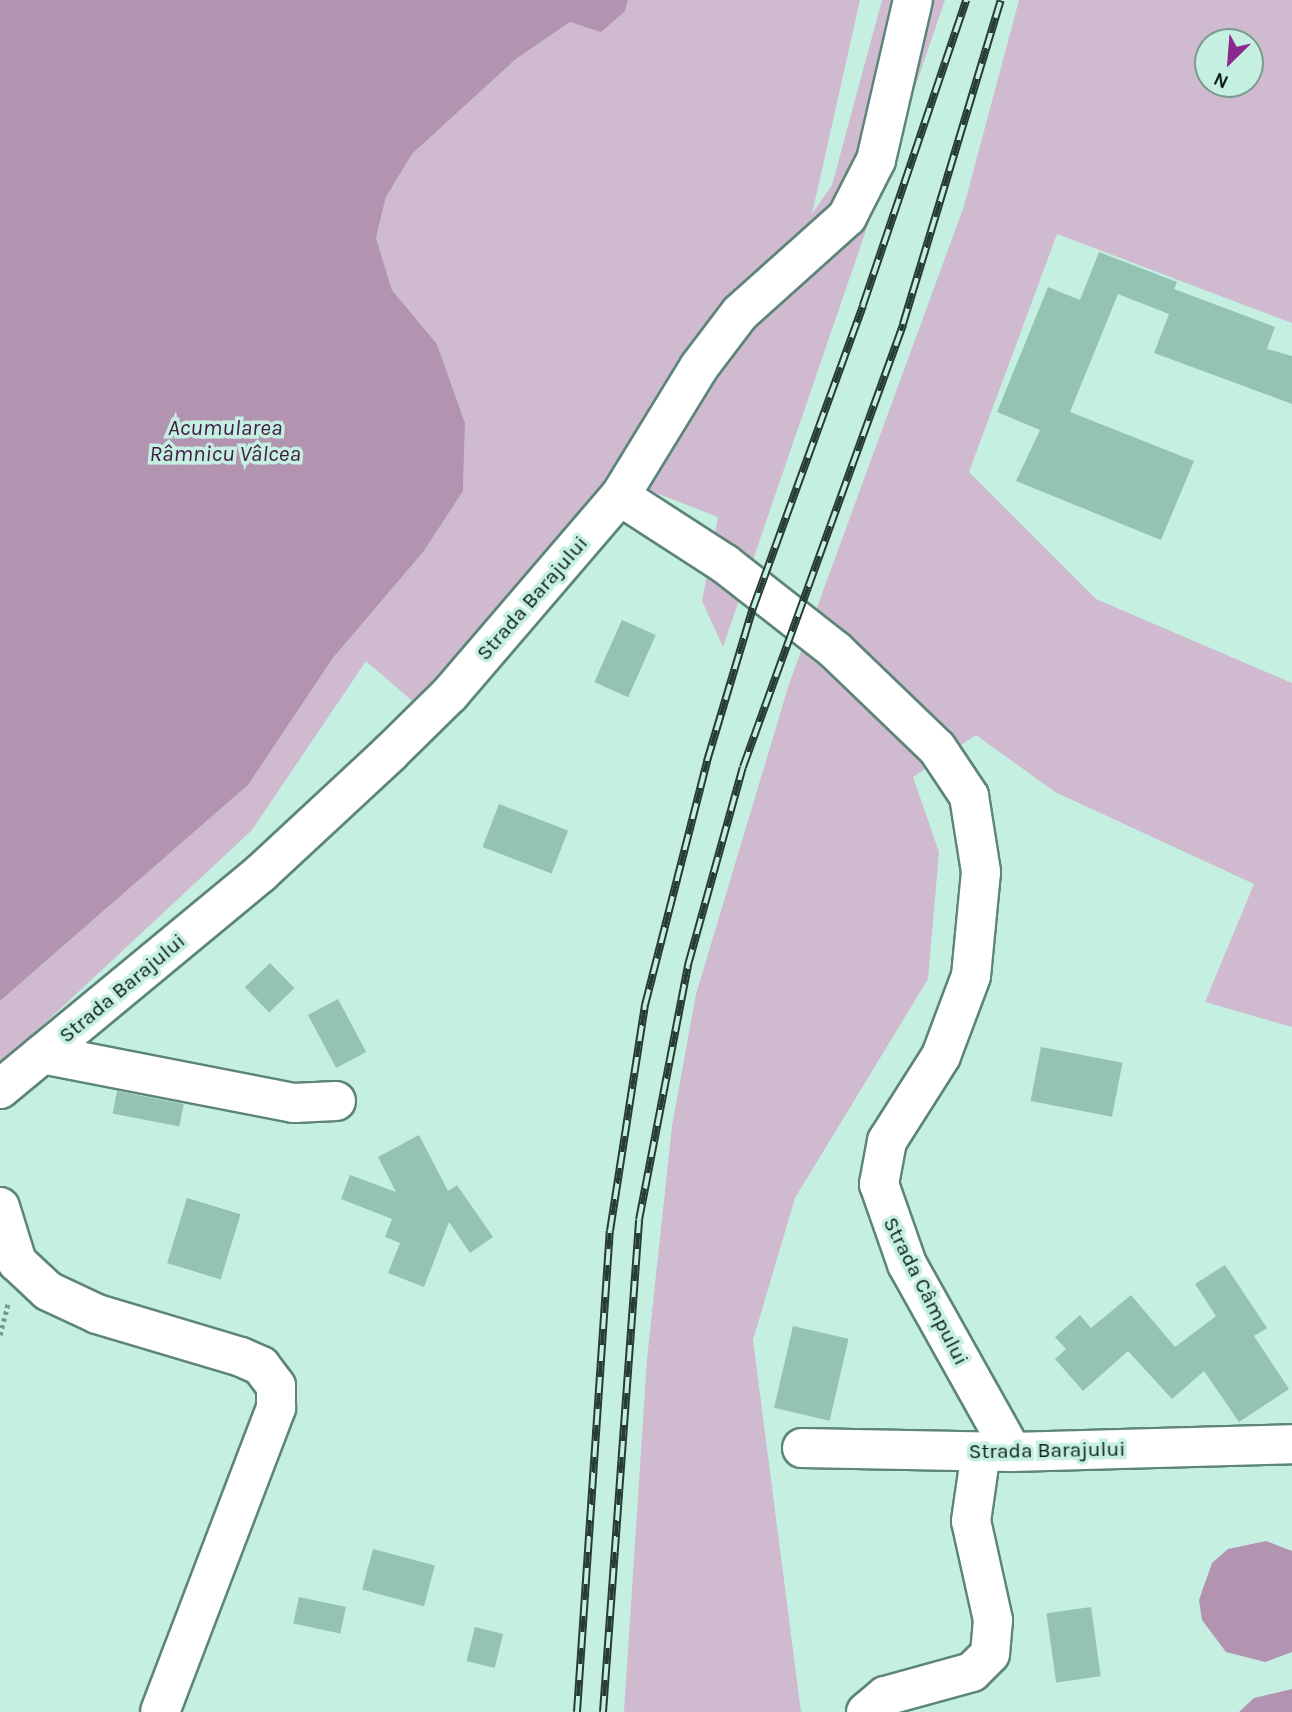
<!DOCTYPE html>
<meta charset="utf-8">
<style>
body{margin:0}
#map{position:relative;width:1292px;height:1712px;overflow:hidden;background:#c4efe1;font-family:Karla,sans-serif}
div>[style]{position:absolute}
.green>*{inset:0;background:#d0bacf}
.water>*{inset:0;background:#b294b0}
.building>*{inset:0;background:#94c3b4;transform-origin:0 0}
.path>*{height:4.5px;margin-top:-2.25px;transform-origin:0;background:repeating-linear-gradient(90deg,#7a9b90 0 3.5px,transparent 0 7px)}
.roads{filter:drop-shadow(2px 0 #5d8579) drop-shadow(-2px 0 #5d8579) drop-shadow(0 2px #5d8579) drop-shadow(0 -2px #5d8579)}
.minor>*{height:38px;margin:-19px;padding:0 19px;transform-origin:19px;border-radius:19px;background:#fff}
.rail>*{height:8px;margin-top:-4px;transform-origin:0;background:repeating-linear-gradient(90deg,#c4efe1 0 16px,#273c36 0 32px);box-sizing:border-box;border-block:2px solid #273c36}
span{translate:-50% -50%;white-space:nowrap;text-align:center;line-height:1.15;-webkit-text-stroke:7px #c4efe1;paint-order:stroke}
.street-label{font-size:21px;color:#0d1e19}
.water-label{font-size:23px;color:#431c43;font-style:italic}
.north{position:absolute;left:1194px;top:28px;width:70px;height:70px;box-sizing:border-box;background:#c4efe1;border:2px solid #7b9b91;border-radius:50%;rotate:205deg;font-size:19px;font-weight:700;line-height:28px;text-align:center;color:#0d1e19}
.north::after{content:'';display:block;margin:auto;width:24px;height:32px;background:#8c278d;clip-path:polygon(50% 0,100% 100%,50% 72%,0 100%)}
</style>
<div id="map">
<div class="green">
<div style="clip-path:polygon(628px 0,860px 0,812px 214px,832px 185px,882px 0,945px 0,723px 647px,702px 601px,718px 517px,615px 477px,418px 706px,366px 661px,252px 830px,0 1065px,0 1001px,248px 785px,333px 658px,424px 551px,463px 491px,465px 423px,437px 344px,392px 290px,376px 238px,386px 197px,412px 154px,516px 59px,570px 22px,625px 11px)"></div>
<div style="clip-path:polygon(evenodd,1019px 0,1292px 0,1292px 323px,1057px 234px,969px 472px,1096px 599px,1292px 683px,1292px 1027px,1205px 1002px,1254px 884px,1055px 792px,976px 735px,913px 777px,939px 852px,928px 979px,795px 1198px,753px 1340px,801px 1712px,624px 1712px,647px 1359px,672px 1126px,696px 994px,789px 684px,964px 206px,1019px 0,1208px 42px,1250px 42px,1250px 84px,1208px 84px,1208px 42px)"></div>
</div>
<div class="water">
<div style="clip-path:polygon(0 0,628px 0,625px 11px,601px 32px,570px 22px,516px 59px,412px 154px,386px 197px,376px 238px,392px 290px,437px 344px,465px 423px,463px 491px,424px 551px,333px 658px,248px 785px,0 1001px)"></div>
<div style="clip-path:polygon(1266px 1541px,1292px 1551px,1292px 1652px,1265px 1662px,1226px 1652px,1202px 1620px,1199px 1600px,1212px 1563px,1228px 1549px)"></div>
<div style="clip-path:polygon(1292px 1689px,1292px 1712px,1239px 1712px,1254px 1698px)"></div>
</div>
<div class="building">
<div style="clip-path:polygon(1099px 252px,1177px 282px,1174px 289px,1275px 327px,1267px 349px,1292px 356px,1292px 404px,1154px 353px,1169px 314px,1118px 294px,1070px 412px,1194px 461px,1161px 540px,1016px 481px,1040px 430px,997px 412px,1048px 287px,1080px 300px)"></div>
<div style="left:622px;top:620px;width:37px;height:68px;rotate:24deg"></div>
<div style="left:499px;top:804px;width:74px;height:46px;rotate:21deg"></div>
<div style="left:270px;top:963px;width:35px;height:35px;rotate:46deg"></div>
<div style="left:338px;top:999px;width:60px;height:34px;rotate:62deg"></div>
<div style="left:1041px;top:1047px;width:83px;height:55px;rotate:11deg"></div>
<div style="left:117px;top:1091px;width:68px;height:23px;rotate:11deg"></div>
<div style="clip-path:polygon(419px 1135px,448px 1191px,457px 1185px,493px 1237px,470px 1253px,449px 1222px,424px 1287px,388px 1273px,400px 1243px,385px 1237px,392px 1219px,341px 1199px,350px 1175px,396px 1192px,378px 1157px)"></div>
<div style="left:187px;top:1198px;width:56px;height:68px;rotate:17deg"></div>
<div style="clip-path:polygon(1225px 1265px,1267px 1328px,1254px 1336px,1289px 1389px,1239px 1422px,1204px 1371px,1172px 1399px,1128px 1351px,1083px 1391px,1055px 1359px,1066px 1349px,1055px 1337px,1080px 1315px,1091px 1328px,1131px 1295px,1175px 1347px,1216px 1316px,1195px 1284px)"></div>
<div style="left:793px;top:1326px;width:57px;height:84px;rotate:13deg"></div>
<div style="left:373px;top:1549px;width:64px;height:42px;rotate:15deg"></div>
<div style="left:299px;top:1597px;width:48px;height:27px;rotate:12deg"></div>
<div style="left:1091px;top:1607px;width:70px;height:45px;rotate:82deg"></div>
<div style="left:475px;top:1627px;width:29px;height:35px;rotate:14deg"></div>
</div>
<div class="path">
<div style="left:0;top:1335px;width:32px;rotate:-76deg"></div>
</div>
<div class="roads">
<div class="minor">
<div style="left:620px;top:496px;width:125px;rotate:32.9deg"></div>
<div style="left:725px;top:564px;width:140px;rotate:38deg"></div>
<div style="left:835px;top:650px;width:141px;rotate:43.9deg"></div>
<div style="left:937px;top:748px;width:58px;rotate:56.3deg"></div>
<div style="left:969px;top:796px;width:77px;rotate:81deg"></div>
<div style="left:981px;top:872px;width:104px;rotate:95.5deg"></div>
<div style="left:971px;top:976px;width:85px;rotate:110.6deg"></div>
<div style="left:941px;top:1056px;width:101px;rotate:122.4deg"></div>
<div style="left:887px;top:1141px;width:44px;rotate:100.5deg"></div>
<div style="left:879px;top:1184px;width:85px;rotate:70.7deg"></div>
<div style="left:907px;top:1264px;width:215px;rotate:60.8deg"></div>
<div style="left:42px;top:1054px;width:257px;rotate:11deg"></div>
<div style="left:294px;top:1103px;width:42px;rotate:-2.7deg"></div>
<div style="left:0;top:1089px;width:339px;rotate:-39.6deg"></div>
<div style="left:261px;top:873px;width:176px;rotate:-42.9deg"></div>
<div style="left:390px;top:753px;width:84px;rotate:-44.5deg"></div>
<div style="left:450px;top:694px;width:261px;rotate:-49.4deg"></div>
<div style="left:620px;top:496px;width:151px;rotate:-58.5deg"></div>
<div style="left:699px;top:367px;width:68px;rotate:-52.8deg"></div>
<div style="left:740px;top:313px;width:144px;rotate:-41.9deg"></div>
<div style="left:847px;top:217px;width:64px;rotate:-63deg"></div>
<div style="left:876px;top:160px;width:164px;rotate:-77deg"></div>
<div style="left:0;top:1207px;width:58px;rotate:72.8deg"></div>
<div style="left:17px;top:1262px;width:42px;rotate:43.1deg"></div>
<div style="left:48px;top:1291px;width:54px;rotate:25.1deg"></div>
<div style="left:97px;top:1314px;width:150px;rotate:16.6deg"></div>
<div style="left:241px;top:1357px;width:22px;rotate:24deg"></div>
<div style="left:261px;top:1366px;width:25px;rotate:53deg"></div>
<div style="left:276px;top:1386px;width:22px;rotate:90deg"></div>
<div style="left:276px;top:1408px;width:325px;rotate:110.9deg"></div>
<div style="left:802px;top:1448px;width:210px;rotate:1.1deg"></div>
<div style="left:1012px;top:1452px;width:280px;rotate:-1.6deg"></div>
<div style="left:866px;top:1712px;width:25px;rotate:-40deg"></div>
<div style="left:885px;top:1696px;width:90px;rotate:-15.4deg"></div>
<div style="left:972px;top:1672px;width:25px;rotate:-45deg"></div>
<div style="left:990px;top:1654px;width:34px;rotate:-85deg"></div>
<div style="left:993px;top:1620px;width:101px;rotate:-102.5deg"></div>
<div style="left:971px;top:1521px;width:70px;rotate:-81.8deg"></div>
</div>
</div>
<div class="rail">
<div style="left:577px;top:1712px;width:482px;rotate:-86.1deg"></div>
<div style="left:610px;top:1231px;width:229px;rotate:-81.2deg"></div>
<div style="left:645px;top:1005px;width:252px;rotate:-75.7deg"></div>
<div style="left:707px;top:761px;width:160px;rotate:-73.3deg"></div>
<div style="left:753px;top:608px;width:322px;rotate:-70deg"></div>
<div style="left:863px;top:305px;width:322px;rotate:-71.3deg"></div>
<div style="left:603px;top:1712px;width:493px;rotate:-85.8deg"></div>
<div style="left:639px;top:1220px;width:260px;rotate:-79.1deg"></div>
<div style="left:688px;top:965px;width:205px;rotate:-74.5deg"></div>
<div style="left:743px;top:767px;width:471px;rotate:-70.1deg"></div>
<div style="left:903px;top:324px;width:338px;rotate:-73.2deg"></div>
</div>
<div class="street-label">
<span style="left:532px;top:598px;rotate:-49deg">Strada Barajului</span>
<span style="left:122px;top:988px;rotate:-40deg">Strada Barajului</span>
<span style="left:926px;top:1291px;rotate:63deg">Strada Câmpului</span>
<span style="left:1047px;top:1450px;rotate:-1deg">Strada Barajului</span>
</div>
<div class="water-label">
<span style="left:225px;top:441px">Acumularea<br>Râmnicu Vâlcea</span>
</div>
<div class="north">N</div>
</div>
